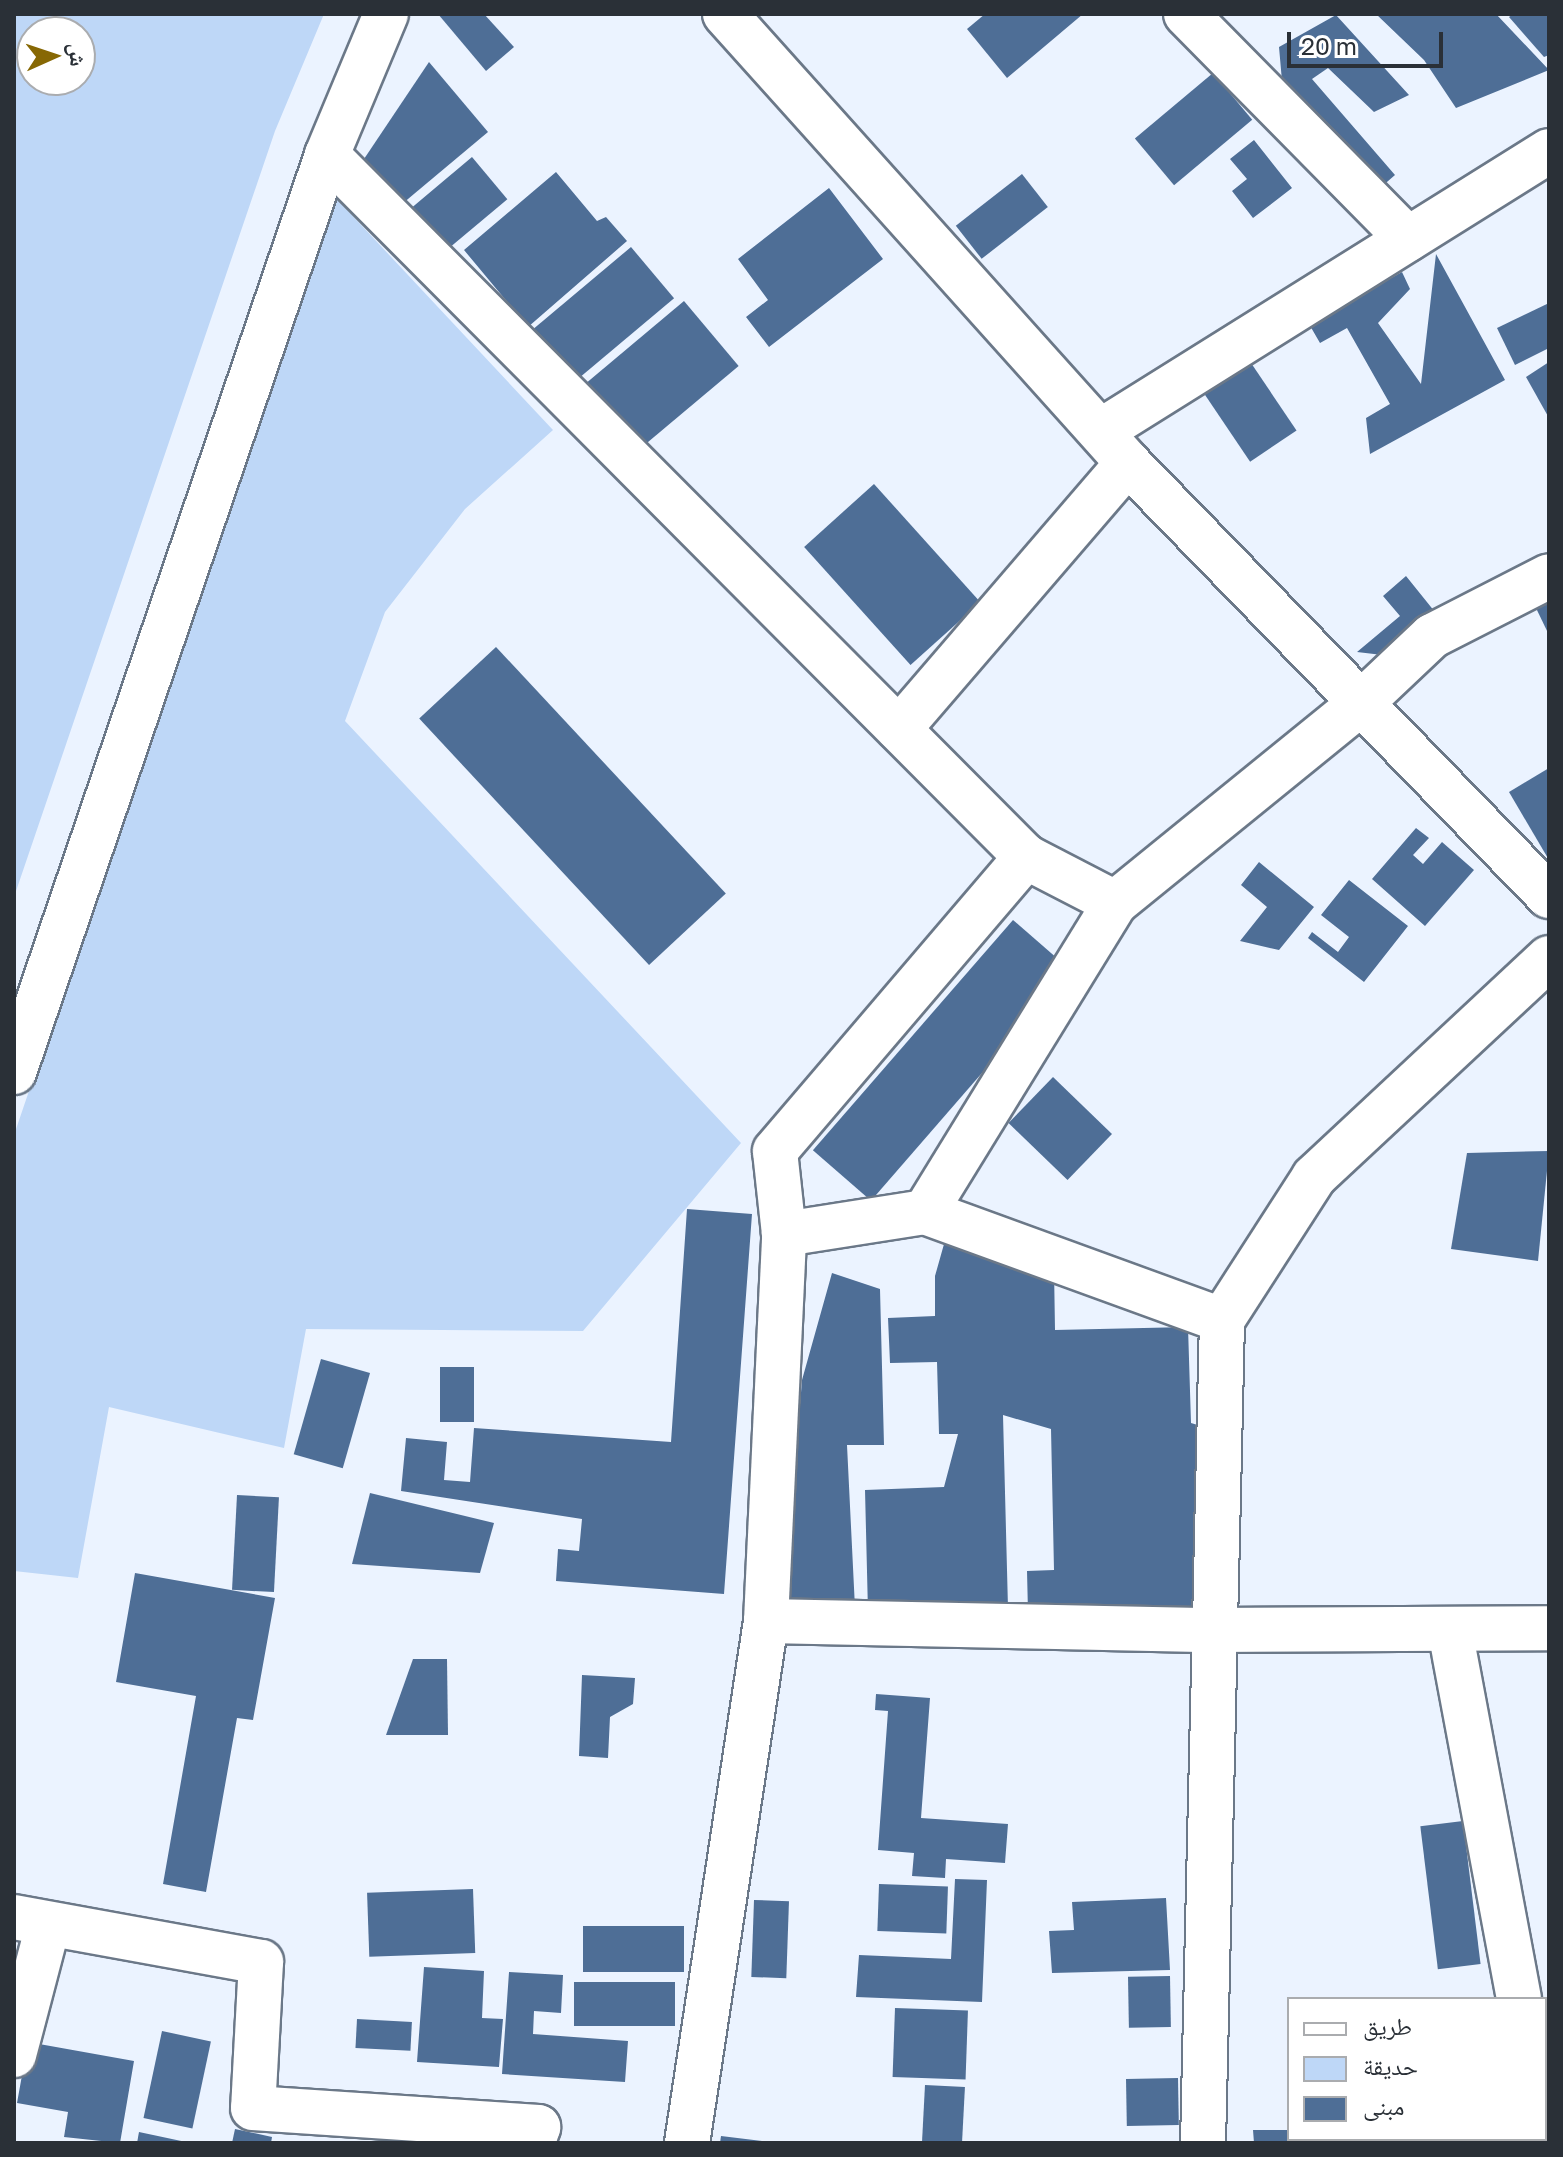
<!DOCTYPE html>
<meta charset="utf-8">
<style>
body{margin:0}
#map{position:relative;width:1563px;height:2157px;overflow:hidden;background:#ebf3ff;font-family:"Golos Text","Noto Naskh Arabic",sans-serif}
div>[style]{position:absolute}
.green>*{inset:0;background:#bed7f7}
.building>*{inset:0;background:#4e6e96;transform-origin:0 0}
.roads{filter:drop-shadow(2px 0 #6b7888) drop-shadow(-2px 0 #6b7888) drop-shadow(0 2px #6b7888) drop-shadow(0 -2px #6b7888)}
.street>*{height:44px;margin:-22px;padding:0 22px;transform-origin:22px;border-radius:22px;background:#fff}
span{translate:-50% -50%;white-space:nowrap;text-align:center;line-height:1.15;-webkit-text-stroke:8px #fff;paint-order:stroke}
.frame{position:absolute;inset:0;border:16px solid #2a3037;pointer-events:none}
.legend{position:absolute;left:1287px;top:1997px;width:260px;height:144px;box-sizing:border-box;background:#fff;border:2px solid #aaacaf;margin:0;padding:10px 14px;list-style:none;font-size:24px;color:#2a3037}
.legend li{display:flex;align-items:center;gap:16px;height:40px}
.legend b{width:40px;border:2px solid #aaacaf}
.north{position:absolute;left:16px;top:16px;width:80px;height:80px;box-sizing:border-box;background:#fff;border:2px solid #aaacaf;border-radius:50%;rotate:87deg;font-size:22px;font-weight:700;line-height:32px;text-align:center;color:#2a3037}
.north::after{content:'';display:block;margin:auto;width:28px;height:36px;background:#876804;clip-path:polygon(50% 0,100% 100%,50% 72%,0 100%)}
.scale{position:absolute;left:1287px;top:32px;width:156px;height:36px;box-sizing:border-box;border:4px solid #2a3037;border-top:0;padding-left:10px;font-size:24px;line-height:28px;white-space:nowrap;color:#2a3037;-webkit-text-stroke:6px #fff;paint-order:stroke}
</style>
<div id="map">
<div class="green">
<div style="clip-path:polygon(evenodd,14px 14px,324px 14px,275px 131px,14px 897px,14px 14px,32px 32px,80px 32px,80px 80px,32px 80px,32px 32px)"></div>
<div style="clip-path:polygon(334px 196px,553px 430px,465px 509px,385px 612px,345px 721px,741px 1143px,583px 1331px,306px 1329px,284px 1448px,109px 1407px,78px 1578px,14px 1571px,14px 1135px)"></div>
</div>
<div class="building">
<div style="clip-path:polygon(438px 14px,484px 14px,514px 47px,486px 71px)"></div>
<div style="clip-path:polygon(985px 14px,1083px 14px,1007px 78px,967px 29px)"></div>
<div style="clip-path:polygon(1376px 14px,1496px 14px,1549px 70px,1456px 108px,1424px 60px)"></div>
<div style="clip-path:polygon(1513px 14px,1549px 14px,1549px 55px,1544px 57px,1509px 17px)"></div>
<div style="clip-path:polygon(1336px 15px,1409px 95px,1374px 112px,1328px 68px,1312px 79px,1395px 175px,1380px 188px,1282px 81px,1279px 47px)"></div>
<div style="clip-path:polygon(429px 62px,488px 132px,402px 204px,364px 159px)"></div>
<div style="left:1213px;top:73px;width:61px;height:102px;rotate:50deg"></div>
<div style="clip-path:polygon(1254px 140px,1292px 188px,1253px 218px,1232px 191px,1247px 179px,1230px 159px)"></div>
<div style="left:472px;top:157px;width:55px;height:78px;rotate:50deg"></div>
<div style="clip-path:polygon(556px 172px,597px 221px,606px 217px,627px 241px,528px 327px,464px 250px)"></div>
<div style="left:1022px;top:174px;width:42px;height:84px;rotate:52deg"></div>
<div style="clip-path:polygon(829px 188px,883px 259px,769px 347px,746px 317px,768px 300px,738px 259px)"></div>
<div style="left:631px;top:247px;width:67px;height:131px;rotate:50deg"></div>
<div style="clip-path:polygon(1436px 254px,1505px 380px,1370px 454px,1366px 418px,1390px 404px,1347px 328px,1320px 343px,1309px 324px,1402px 272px,1410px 289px,1378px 323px,1421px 384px)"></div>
<div style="left:684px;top:301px;width:85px;height:133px;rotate:50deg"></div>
<div style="clip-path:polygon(1549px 303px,1549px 348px,1515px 365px,1497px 328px)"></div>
<div style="left:1249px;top:360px;width:85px;height:56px;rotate:56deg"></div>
<div style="clip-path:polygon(1549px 362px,1549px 418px,1526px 377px)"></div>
<div style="left:874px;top:484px;width:159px;height:94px;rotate:48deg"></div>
<div style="clip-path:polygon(1406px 576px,1439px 617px,1391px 656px,1357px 652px,1400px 616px,1383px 596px)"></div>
<div style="clip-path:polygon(1549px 599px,1549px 635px,1535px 606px)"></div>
<div style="left:496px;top:647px;width:337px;height:105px;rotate:47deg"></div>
<div style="clip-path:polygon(1549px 768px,1549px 860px,1509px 792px)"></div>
<div style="clip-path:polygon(1416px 828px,1429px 838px,1413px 855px,1423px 864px,1442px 842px,1474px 870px,1425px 926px,1372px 879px)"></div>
<div style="clip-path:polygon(1259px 862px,1314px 907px,1279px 950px,1240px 941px,1267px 907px,1241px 885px)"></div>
<div style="clip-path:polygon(1349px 880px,1408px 926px,1364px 982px,1308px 938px,1312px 932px,1338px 952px,1349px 937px,1321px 915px)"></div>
<div style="left:1013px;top:920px;width:77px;height:305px;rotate:41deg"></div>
<div style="left:1053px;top:1077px;width:82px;height:64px;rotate:44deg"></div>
<div style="clip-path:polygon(1549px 1151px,1538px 1261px,1451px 1249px,1467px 1153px)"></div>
<div style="clip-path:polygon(687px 1209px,752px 1214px,724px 1594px,556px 1581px,558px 1549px,579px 1551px,582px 1519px,401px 1491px,406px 1438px,447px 1442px,444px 1480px,470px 1482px,474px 1428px,671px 1442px)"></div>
<div style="clip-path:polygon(946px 1237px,1054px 1268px,1055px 1330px,1188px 1327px,1191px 1423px,1201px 1426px,1206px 1620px,1028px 1613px,1027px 1571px,1054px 1570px,1051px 1429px,1003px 1415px,1008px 1608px,868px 1612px,865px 1490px,944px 1487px,958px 1434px,939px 1434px,937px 1362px,890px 1363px,888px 1318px,935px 1316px,935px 1276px)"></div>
<div style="clip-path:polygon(832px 1273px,880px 1289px,884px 1445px,847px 1445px,855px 1608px,784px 1605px,802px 1380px)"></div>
<div style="left:321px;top:1359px;width:51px;height:99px;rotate:16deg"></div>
<div style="left:474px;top:1367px;width:55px;height:34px;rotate:90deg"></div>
<div style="clip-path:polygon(370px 1493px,494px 1523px,480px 1573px,352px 1564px)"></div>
<div style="left:237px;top:1495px;width:42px;height:95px;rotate:3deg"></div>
<div style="clip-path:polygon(135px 1573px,275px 1598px,253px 1720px,237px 1718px,206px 1892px,163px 1884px,196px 1696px,116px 1682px)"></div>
<div style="clip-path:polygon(413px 1659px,447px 1659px,448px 1735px,386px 1735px)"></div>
<div style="clip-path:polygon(582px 1675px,635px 1678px,633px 1704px,610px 1717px,608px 1758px,579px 1756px)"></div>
<div style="clip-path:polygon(876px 1694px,930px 1698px,921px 1818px,1008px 1824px,1005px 1863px,946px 1859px,945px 1878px,912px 1876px,914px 1853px,878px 1850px,888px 1711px,875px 1710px)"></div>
<div style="left:1463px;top:1821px;width:144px;height:43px;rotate:83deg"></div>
<div style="clip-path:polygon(955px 1879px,987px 1880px,982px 2002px,856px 1997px,859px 1955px,951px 1959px)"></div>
<div style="left:879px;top:1884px;width:69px;height:47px;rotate:2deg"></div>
<div style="left:473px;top:1889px;width:64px;height:106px;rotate:88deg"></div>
<div style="clip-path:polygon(1166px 1898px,1170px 1970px,1052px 1973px,1049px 1931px,1074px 1930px,1072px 1902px)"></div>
<div style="left:754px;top:1900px;width:35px;height:77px;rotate:2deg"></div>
<div style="left:684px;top:1926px;width:46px;height:101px;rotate:90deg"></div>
<div style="clip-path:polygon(424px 1967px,484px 1971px,482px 2018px,503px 2019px,499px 2067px,417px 2062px)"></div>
<div style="clip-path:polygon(509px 1972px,563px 1975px,561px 2013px,534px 2011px,533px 2034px,628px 2041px,625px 2082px,502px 2074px)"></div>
<div style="left:1170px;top:1976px;width:51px;height:42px;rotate:89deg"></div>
<div style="left:675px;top:1982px;width:44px;height:101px;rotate:90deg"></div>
<div style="left:895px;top:2008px;width:73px;height:69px;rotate:2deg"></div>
<div style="left:357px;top:2019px;width:55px;height:29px;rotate:3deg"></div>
<div style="left:162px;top:2031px;width:50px;height:89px;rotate:12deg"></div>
<div style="clip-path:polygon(28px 2042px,134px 2061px,120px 2143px,64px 2137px,68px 2112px,17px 2103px)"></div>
<div style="left:1178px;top:2078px;width:47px;height:52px;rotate:89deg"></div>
<div style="left:925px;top:2085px;width:40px;height:58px;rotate:3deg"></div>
<div style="clip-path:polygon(235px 2129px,272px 2137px,271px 2143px,232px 2143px)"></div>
<div style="clip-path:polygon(1253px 2130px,1289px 2130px,1289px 2139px,1360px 2143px,1254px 2143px)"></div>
<div style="clip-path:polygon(139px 2132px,186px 2142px,186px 2143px,137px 2143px)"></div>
<div style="clip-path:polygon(721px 2136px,762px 2141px,762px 2143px,720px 2143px)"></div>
</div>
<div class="roads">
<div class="street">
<div style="left:725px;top:14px;width:603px;rotate:48.09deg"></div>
<div style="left:1128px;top:463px;width:604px;rotate:45.81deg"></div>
<div style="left:1186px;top:14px;width:316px;rotate:45.4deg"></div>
<div style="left:327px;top:155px;width:991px;rotate:45.12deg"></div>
<div style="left:1026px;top:857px;width:100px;rotate:27.3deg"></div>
<div style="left:1101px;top:431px;width:528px;rotate:-32.01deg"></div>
<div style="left:899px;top:729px;width:351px;rotate:-49.3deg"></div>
<div style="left:14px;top:1072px;width:969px;rotate:-71.15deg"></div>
<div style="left:327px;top:155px;width:153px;rotate:-67.3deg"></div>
<div style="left:925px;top:1212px;width:316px;rotate:20deg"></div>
<div style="left:1222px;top:1320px;width:823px;rotate:91.32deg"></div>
<div style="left:784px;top:1234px;width:83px;rotate:-96.2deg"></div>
<div style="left:775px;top:1151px;width:387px;rotate:-49.5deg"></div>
<div style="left:1222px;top:1320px;width:170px;rotate:-57.2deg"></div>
<div style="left:1314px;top:1177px;width:321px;rotate:-43deg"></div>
<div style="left:766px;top:1621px;width:447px;rotate:1.2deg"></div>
<div style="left:1213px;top:1630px;width:336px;rotate:-0.3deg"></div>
<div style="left:1450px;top:1630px;width:375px;rotate:79.4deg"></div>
<div style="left:14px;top:1917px;width:251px;rotate:10.3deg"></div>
<div style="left:261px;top:1962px;width:146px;rotate:93.1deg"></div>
<div style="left:253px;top:2108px;width:286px;rotate:3.8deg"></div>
<div style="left:538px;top:2127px;width:17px;rotate:107deg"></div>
<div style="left:14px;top:2055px;width:134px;rotate:-75.3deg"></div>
<div style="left:1545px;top:2135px;width:8px;rotate:83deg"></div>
<div style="left:687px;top:2143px;width:528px;rotate:-81.39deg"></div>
<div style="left:766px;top:1621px;width:387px;rotate:-87.3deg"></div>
<div style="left:784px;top:1234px;width:143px;rotate:-8.9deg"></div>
<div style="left:925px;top:1212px;width:363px;rotate:-58.4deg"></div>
<div style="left:1115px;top:903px;width:316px;rotate:-39.1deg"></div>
<div style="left:1360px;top:704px;width:99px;rotate:-43.4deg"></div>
<div style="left:1432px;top:636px;width:131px;rotate:-27.1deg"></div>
</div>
</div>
<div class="frame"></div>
<ul class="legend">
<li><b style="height:10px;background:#fff"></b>طريق</li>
<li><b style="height:22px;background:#bed7f7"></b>حديقة</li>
<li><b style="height:22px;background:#4e6e96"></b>مبنى</li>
</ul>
<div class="north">ش</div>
<div class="scale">20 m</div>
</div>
